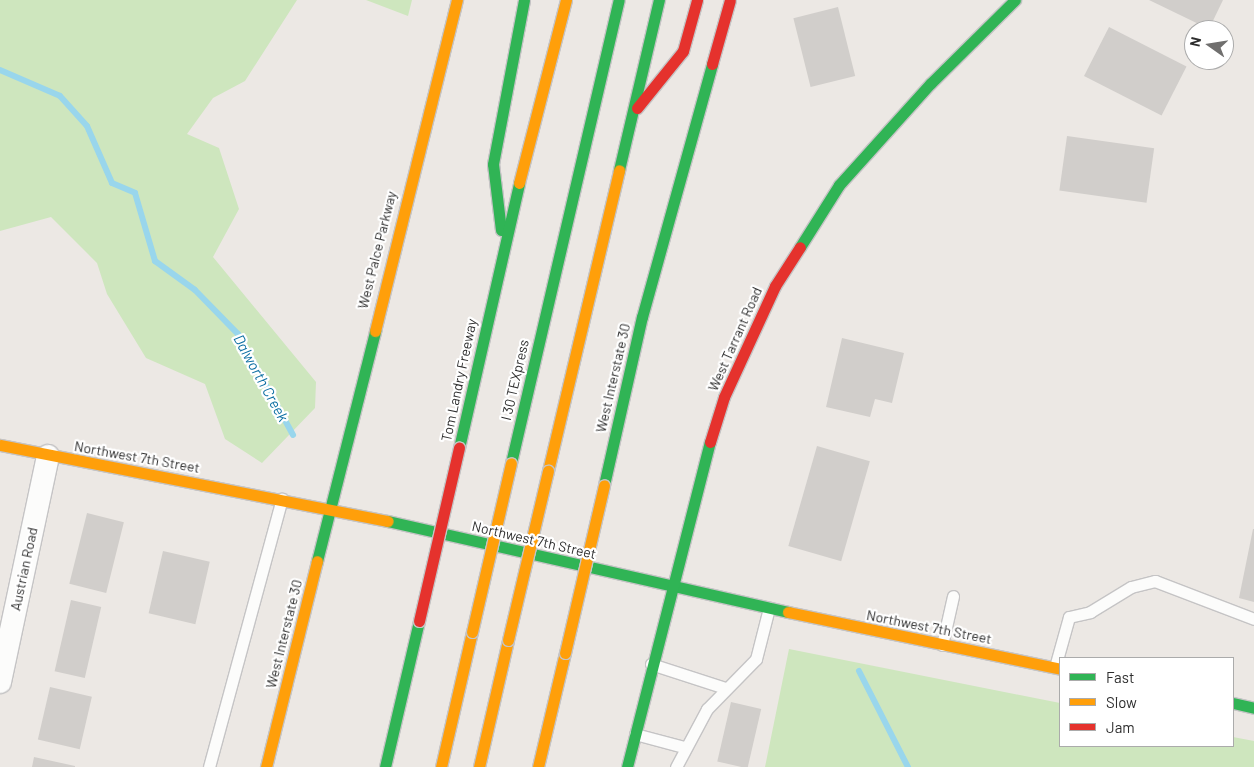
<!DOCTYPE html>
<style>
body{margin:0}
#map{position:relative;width:1254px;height:767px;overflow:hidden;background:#ece8e4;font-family:Barlow,sans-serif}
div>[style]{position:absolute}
.green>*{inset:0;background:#cee6be}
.stream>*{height:6px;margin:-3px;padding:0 3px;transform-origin:3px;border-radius:3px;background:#99d6ec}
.building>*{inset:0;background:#d1cecb;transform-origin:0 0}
.roads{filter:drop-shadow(1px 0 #c5c4c5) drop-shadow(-1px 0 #c5c4c5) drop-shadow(0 1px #c5c4c5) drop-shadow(0 -1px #c5c4c5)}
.lane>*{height:11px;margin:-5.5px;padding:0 5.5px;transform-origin:5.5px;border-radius:5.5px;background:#fcfcfb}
.street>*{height:22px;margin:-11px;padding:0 11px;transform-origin:11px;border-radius:11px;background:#fcfcfb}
.fast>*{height:11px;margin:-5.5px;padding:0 5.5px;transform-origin:5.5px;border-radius:5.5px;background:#30b455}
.slow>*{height:11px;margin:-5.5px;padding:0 5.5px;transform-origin:5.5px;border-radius:5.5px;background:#ff9f0a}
.jam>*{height:11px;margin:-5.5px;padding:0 5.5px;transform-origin:5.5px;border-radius:5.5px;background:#e5322d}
.bridges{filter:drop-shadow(1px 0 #c5c4c5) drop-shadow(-1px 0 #c5c4c5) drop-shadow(0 1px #c5c4c5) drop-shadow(0 -1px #c5c4c5)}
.slow-bridge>*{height:11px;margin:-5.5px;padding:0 5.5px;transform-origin:5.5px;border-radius:5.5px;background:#ff9f0a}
.jam-bridge>*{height:11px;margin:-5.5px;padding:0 5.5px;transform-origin:5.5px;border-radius:5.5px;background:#e5322d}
span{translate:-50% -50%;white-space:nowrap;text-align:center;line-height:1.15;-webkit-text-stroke:4.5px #fff;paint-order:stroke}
.street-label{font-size:14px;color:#2e2e2e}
.water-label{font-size:15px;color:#0d6fa3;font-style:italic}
.legend{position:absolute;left:1059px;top:657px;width:175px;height:90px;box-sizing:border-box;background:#fff;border:1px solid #ababab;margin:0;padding:6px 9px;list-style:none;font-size:15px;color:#2e2e2e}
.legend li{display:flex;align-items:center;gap:10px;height:25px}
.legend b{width:25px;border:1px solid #ababab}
.north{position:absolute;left:1184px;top:20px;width:50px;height:50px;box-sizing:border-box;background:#fff;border:1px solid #ababab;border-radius:50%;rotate:283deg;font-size:14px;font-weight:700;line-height:20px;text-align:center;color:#2e2e2e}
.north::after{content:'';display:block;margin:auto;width:18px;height:22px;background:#706f6e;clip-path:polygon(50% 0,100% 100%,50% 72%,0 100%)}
</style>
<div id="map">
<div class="green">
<div style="clip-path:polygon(0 0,297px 0,245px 81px,213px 98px,187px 134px,219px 148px,239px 209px,213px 257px,316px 382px,315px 408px,262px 463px,225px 439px,205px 384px,146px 358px,107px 294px,97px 263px,51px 217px,0 231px)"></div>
<div style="clip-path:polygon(366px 0,412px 0,408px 16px)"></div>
<div style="clip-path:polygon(789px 649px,1060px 703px,1060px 746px,1233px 746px,1233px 737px,1254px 741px,1254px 767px,765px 767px)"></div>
</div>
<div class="stream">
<div style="left:0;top:70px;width:65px;rotate:23.4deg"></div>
<div style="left:60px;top:96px;width:40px;rotate:48deg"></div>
<div style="left:87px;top:126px;width:62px;rotate:66.3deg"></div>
<div style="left:112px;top:183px;width:25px;rotate:23deg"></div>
<div style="left:135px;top:193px;width:71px;rotate:73.6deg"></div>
<div style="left:155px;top:261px;width:49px;rotate:35.9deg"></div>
<div style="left:195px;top:290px;width:62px;rotate:45.7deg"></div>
<div style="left:238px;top:334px;width:115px;rotate:61.4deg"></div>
<div style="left:859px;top:671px;width:108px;rotate:63deg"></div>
</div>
<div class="building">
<div style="clip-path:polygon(1149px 0,1223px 0,1209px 29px)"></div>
<div style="left:838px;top:7px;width:71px;height:46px;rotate:76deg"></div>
<div style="left:1109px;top:27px;width:87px;height:55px;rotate:27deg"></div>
<div style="left:1067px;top:136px;width:88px;height:55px;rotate:8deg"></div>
<div style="clip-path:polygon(842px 338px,904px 353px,892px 403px,875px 399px,870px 417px,826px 407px)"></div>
<div style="left:817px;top:446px;width:55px;height:104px;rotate:16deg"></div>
<div style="left:87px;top:513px;width:38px;height:73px;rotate:14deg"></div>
<div style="clip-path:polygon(1253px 529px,1254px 529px,1254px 602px,1239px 598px)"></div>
<div style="left:163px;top:551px;width:48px;height:64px;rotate:13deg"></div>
<div style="left:71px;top:600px;width:31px;height:73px;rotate:13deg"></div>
<div style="left:50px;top:687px;width:43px;height:54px;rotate:13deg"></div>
<div style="left:731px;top:702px;width:31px;height:61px;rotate:13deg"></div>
<div style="clip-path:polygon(34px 757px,75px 766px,75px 767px,32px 767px)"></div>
</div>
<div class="roads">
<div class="lane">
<div style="left:942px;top:645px;width:50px;rotate:-77.3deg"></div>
<div style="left:651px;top:664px;width:78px;rotate:18deg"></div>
<div style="left:1055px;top:667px;width:52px;rotate:-74.4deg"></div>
<div style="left:1069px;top:617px;width:22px;rotate:-13deg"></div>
<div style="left:1090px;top:612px;width:48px;rotate:-31.4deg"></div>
<div style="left:1131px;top:587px;width:25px;rotate:-14deg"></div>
<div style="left:1155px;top:581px;width:106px;rotate:21deg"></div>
<div style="left:635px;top:734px;width:51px;rotate:14.9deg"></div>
<div style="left:209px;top:767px;width:278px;rotate:-74.8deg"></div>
<div style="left:676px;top:767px;width:66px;rotate:-61.9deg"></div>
<div style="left:707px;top:709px;width:70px;rotate:-45.6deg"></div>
<div style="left:756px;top:659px;width:53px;rotate:-75.7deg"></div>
</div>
<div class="street">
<div style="left:0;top:682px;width:231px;rotate:-78deg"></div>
</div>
<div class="fast">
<div style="left:619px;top:170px;width:175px;rotate:-76.8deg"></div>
<div style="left:501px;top:230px;width:66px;rotate:-96.9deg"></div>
<div style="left:493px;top:164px;width:167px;rotate:-79.3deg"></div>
<div style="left:800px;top:247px;width:73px;rotate:-57.8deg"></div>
<div style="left:839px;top:185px;width:137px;rotate:-48deg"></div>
<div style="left:931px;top:83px;width:118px;rotate:-44.7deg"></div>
<div style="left:459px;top:448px;width:272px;rotate:-77.2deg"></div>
<div style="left:511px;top:463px;width:475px;rotate:-76.9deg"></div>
<div style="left:604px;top:485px;width:172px;rotate:-77.3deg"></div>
<div style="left:642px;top:317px;width:263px;rotate:-74.5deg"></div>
<div style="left:388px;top:521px;width:410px;rotate:12.8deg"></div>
<div style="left:317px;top:561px;width:237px;rotate:-75.8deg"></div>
<div style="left:1233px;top:703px;width:22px;rotate:13deg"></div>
<div style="left:385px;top:767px;width:150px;rotate:-76.9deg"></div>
<div style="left:627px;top:767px;width:335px;rotate:-75.7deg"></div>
</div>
<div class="slow">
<div style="left:519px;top:183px;width:189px;rotate:-75.6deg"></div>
<div style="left:375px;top:331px;width:341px;rotate:-76.1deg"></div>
<div style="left:0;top:445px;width:395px;rotate:11.1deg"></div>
<div style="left:548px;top:471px;width:309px;rotate:-76.7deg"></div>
<div style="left:788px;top:612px;width:278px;rotate:11.8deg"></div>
<div style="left:266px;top:767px;width:212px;rotate:-76.1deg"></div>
<div style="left:441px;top:767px;width:139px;rotate:-77.1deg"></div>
<div style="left:479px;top:767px;width:130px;rotate:-77.1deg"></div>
<div style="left:538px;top:767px;width:117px;rotate:-76.7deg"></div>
</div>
<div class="jam">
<div style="left:712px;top:64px;width:66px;rotate:-74.3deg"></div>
<div style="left:637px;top:108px;width:73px;rotate:-51.1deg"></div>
<div style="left:683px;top:51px;width:53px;rotate:-74.6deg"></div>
<div style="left:710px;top:442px;width:47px;rotate:-72.7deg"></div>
<div style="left:724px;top:397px;width:122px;rotate:-65.3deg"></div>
<div style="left:775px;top:286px;width:46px;rotate:-57.3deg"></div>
</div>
</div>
<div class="bridges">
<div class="slow-bridge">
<div style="left:472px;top:632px;width:173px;rotate:-77deg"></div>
<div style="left:508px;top:640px;width:174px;rotate:-76.7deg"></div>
<div style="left:565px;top:653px;width:172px;rotate:-76.9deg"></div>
</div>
<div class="jam-bridge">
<div style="left:419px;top:621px;width:178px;rotate:-77deg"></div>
</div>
</div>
<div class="street-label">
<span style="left:377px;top:250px;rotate:-76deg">West Palce Parkway</span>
<span style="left:735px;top:339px;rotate:-66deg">West Tarrant Road</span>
<span style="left:613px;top:378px;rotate:-77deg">West Interstate 30</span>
<span style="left:459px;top:380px;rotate:-78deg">Tom Landry Freeway</span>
<span style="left:515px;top:380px;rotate:-77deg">I 30 TEXpress</span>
<span style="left:137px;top:457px;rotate:10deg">Northwest 7th Street</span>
<span style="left:534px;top:540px;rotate:13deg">Northwest 7th Street</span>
<span style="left:24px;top:569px;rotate:-78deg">Austrian Road</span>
<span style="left:929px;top:627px;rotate:11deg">Northwest 7th Street</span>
<span style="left:284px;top:634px;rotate:-76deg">West Interstate 30</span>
</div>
<div class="water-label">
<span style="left:261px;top:378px;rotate:61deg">Dalworth Creek</span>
</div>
<ul class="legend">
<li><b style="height:6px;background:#30b455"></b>Fast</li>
<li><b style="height:6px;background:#ff9f0a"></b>Slow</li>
<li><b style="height:6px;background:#e5322d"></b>Jam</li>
</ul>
<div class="north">N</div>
</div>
